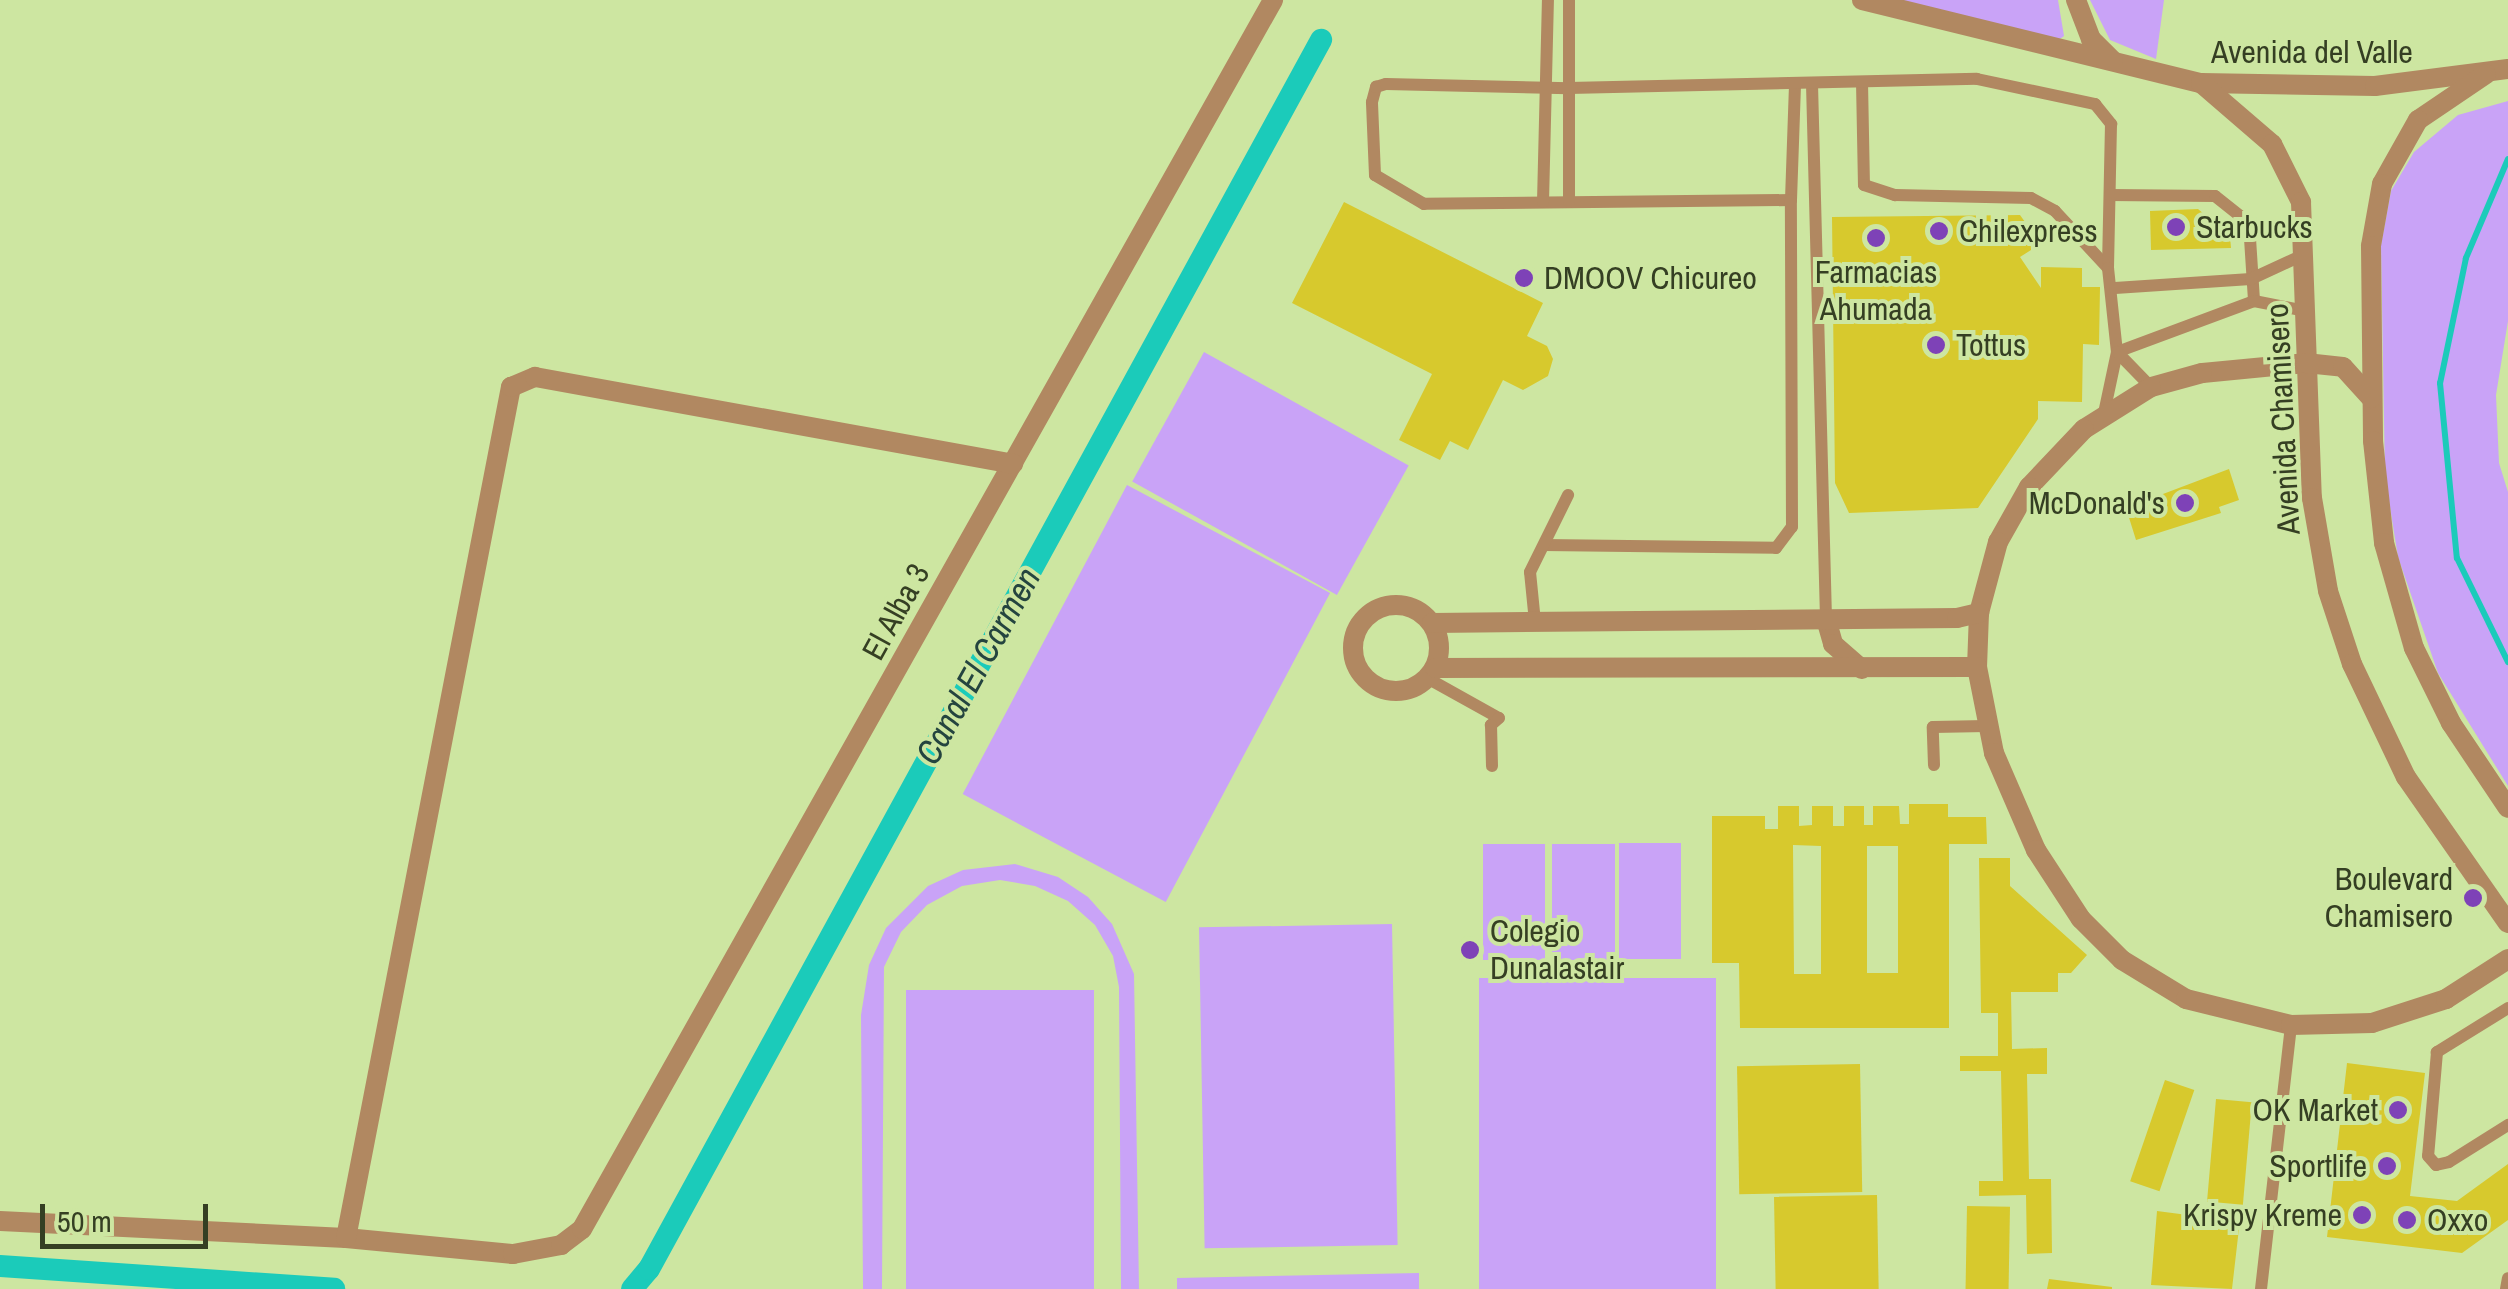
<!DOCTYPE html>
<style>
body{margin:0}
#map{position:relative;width:2508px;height:1289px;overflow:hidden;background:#cde6a1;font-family:"Archivo Narrow",sans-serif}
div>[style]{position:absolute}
.green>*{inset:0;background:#c9a3f7;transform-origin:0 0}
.stream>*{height:6px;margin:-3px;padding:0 3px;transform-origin:3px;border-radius:3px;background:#1bcbba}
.canal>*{height:22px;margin:-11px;padding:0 11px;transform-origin:11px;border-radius:11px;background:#1bcbba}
.building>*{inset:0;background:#d7c92d;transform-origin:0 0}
.service>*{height:12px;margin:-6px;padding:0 6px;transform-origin:6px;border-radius:6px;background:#b18861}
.minor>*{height:20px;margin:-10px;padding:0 10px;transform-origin:10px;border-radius:10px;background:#b18861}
.minor>.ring{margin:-10px;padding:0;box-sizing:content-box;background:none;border:20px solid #b18861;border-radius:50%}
.tertiary>*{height:20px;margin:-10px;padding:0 10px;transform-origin:10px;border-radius:10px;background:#b18861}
.dots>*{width:28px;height:28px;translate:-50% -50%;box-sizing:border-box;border:5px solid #cde6a1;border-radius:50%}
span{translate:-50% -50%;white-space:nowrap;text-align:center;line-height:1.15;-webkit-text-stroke:8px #cde6a1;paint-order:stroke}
.street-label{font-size:32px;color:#353f23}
.poi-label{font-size:32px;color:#353f23}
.left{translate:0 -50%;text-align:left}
.right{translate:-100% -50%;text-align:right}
.water-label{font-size:35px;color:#24443f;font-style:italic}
.scale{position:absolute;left:40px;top:1204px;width:168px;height:45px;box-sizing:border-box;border:5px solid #353f23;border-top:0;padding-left:12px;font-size:30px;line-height:35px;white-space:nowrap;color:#353f23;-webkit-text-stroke:8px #cde6a1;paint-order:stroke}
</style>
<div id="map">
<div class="green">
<div style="clip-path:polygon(1900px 0,2058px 0,2064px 36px,2057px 41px)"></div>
<div style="clip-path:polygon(2090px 0,2164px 0,2156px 59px,2110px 40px)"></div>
<div style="clip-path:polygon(2508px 101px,2508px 321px,2496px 395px,2499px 463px,2508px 492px,2508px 786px,2438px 673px,2398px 557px,2385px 476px,2381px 245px,2391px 191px,2414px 152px,2458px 115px)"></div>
<div style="left:1204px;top:352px;width:234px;height:148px;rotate:29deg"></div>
<div style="left:1127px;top:485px;width:230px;height:350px;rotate:28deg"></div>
<div style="left:1681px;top:843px;width:116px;height:62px;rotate:90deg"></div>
<div style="left:1483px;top:844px;width:62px;height:116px"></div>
<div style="left:1552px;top:844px;width:63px;height:116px"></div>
<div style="clip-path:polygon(1015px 864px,1058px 877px,1088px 897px,1112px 924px,1134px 974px,1139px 1289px,1121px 1289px,1119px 987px,1113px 956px,1095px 925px,1068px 901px,1035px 886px,1000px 880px,962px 886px,927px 905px,901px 932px,884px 967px,882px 1289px,863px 1289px,861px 1015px,869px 965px,886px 928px,928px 886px,963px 870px)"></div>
<div style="left:1392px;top:924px;width:321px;height:193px;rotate:89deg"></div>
<div style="left:1479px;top:978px;width:237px;height:311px"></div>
<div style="left:1094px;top:990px;width:299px;height:188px;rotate:90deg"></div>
<div style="clip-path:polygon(1419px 1273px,1419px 1289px,1177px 1289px,1177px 1278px)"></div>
</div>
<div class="stream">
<div style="left:2508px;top:159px;width:108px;rotate:113deg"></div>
<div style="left:2466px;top:258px;width:128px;rotate:101.7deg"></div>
<div style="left:2440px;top:383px;width:176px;rotate:84.5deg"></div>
<div style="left:2457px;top:558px;width:116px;rotate:63.9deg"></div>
</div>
<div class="canal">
<div style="left:0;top:1266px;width:335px;rotate:3.9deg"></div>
<div style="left:632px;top:1289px;width:26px;rotate:-50deg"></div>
<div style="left:649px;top:1269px;width:1401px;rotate:-61.33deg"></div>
</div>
<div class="building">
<div style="clip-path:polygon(1344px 202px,1543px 303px,1527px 336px,1547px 346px,1553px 359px,1548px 376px,1523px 390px,1503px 380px,1468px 450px,1450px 441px,1440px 460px,1399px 440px,1432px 374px,1292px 303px)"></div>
<div style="clip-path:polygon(2198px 209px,2230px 236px,2231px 248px,2151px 250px,2150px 211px)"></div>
<div style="clip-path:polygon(2020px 215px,2030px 229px,2031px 250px,2020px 257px,2041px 288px,2041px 267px,2082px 268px,2082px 287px,2100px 287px,2099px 345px,2083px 344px,2082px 402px,2038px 401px,2038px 419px,1978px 508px,1849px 513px,1835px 483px,1832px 217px)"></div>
<div style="clip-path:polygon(2229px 469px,2239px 500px,2219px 507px,2221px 513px,2136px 540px,2126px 508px)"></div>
<div style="clip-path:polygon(evenodd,1909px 804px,1948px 804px,1948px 817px,1986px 817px,1987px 844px,1949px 844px,1949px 1028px,1740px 1028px,1739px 963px,1712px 963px,1712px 816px,1765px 816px,1765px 829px,1778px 829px,1778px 806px,1799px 806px,1799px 826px,1812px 825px,1812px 806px,1833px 806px,1833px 826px,1844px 826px,1844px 806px,1864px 806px,1864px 825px,1873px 825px,1873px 806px,1899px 806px,1900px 824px,1909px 824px,1909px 804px,1793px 845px,1821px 846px,1821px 974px,1794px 974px,1793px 845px,1909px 804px,1867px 846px,1898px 846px,1898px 973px,1867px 973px,1867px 846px)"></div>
<div style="clip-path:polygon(1979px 858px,2010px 858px,2010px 886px,2087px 955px,2071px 973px,2058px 973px,2058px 992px,2011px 992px,2012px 1049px,2047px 1048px,2047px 1074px,2027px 1074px,2029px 1179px,2051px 1179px,2052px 1253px,2027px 1254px,2026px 1195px,1979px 1196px,1979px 1181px,2003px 1181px,2001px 1071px,1960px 1071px,1960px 1056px,1998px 1056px,1998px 1013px,1981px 1013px)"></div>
<div style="clip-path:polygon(2347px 1063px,2425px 1073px,2410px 1196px,2457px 1201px,2508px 1164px,2508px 1220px,2462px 1253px,2327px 1237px)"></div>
<div style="left:1860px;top:1064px;width:128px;height:123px;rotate:89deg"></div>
<div style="left:2165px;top:1080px;width:31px;height:107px;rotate:19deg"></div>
<div style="left:2216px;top:1099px;width:36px;height:103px;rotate:5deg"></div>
<div style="left:1877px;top:1195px;width:94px;height:103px;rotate:89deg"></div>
<div style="left:1967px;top:1206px;width:43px;height:83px;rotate:1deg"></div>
<div style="clip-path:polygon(2205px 1206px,2241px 1211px,2232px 1289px,2151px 1285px,2157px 1211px,2203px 1217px)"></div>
<div style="clip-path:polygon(2049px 1279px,2112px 1287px,2112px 1289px,2047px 1289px)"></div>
</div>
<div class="service">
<div style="left:1862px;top:82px;width:103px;rotate:88.9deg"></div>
<div style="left:1864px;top:185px;width:33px;rotate:18deg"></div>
<div style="left:1895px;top:195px;width:136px;rotate:1.3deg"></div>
<div style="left:2031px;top:198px;width:27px;rotate:28deg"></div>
<div style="left:2055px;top:211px;width:78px;rotate:47.1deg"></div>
<div style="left:1812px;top:84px;width:535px;rotate:88.5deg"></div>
<div style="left:1795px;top:85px;width:115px;rotate:92deg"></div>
<div style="left:1791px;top:200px;width:367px;rotate:179.4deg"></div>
<div style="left:1424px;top:204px;width:57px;rotate:-149.4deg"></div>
<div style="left:1375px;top:175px;width:73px;rotate:-92.4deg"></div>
<div style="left:1372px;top:102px;width:16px;rotate:-75deg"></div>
<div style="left:1376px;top:87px;width:10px;rotate:-17deg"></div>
<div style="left:1386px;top:84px;width:183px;rotate:1.3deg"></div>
<div style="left:1569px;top:88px;width:408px;rotate:-1.3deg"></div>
<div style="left:1977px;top:79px;width:121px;rotate:12deg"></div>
<div style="left:2095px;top:104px;width:26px;rotate:51deg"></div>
<div style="left:2111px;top:124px;width:144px;rotate:91.2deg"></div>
<div style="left:2108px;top:268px;width:84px;rotate:83.9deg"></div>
<div style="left:2117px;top:352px;width:62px;rotate:102deg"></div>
<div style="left:2110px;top:195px;width:105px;rotate:0.5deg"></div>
<div style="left:2215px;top:196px;width:43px;rotate:38.5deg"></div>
<div style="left:2249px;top:223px;width:78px;rotate:86.3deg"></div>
<div style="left:1543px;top:202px;width:202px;rotate:-88.6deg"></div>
<div style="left:1569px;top:202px;width:202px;rotate:-90deg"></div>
<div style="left:2115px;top:288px;width:136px;rotate:-3.8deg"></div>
<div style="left:2251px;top:279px;width:60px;rotate:-24.8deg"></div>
<div style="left:2117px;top:352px;width:146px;rotate:-20.4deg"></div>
<div style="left:2254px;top:301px;width:53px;rotate:10.9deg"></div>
<div style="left:2117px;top:352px;width:49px;rotate:45.8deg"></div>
<div style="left:1544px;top:545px;width:232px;rotate:0.7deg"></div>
<div style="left:1776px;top:548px;width:26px;rotate:-53deg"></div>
<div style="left:1792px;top:527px;width:327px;rotate:-90.2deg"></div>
<div style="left:1535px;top:622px;width:50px;rotate:-95.7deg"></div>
<div style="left:1530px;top:572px;width:86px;rotate:-63.7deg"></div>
<div style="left:1427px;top:678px;width:82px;rotate:29.1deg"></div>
<div style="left:1499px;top:718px;width:11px;rotate:139deg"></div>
<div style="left:1491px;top:725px;width:41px;rotate:88.6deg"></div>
<div style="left:1934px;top:765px;width:38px;rotate:-92deg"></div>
<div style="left:1933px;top:727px;width:53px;rotate:-1.1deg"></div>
<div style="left:2508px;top:1008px;width:84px;rotate:148.2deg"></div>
<div style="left:2437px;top:1052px;width:104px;rotate:94.9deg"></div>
<div style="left:2428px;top:1156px;width:12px;rotate:48deg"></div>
<div style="left:2436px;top:1165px;width:13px;rotate:-13deg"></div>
<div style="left:2449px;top:1162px;width:70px;rotate:-32.1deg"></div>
<div style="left:2261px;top:1289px;width:266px;rotate:-83.5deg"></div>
<div style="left:2506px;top:1289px;width:11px;rotate:-80deg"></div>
</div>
<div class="minor">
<div style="left:2306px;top:363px;width:104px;rotate:174.5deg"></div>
<div style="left:2202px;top:373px;width:53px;rotate:164.6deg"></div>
<div style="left:2151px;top:387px;width:79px;rotate:147.9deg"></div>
<div style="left:2084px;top:429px;width:80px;rotate:133.5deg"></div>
<div style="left:2029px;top:487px;width:63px;rotate:119.4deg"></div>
<div style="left:1998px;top:542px;width:73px;rotate:105deg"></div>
<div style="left:1979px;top:613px;width:54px;rotate:92.1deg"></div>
<div style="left:1977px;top:667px;width:88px;rotate:78.8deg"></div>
<div style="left:1994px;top:753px;width:106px;rotate:66.6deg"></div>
<div style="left:2036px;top:850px;width:82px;rotate:56.9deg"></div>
<div style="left:2081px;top:919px;width:58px;rotate:45deg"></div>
<div style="left:2122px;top:960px;width:75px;rotate:31.4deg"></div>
<div style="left:2186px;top:999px;width:108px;rotate:13.9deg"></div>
<div style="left:2291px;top:1025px;width:81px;rotate:-1.4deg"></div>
<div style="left:2372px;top:1023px;width:78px;rotate:-18deg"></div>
<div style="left:2446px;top:999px;width:74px;rotate:-32.8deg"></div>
<div class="ring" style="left:1353px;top:605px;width:66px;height:66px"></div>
<div style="left:1826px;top:619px;width:26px;rotate:74deg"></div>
<div style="left:1833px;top:644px;width:38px;rotate:41deg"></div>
<div style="left:1432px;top:623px;width:525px;rotate:-0.55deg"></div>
<div style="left:1957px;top:618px;width:23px;rotate:-13deg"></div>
<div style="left:1435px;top:668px;width:542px;rotate:-0.11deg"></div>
<div style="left:0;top:1221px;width:346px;rotate:2.8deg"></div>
<div style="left:346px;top:1238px;width:168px;rotate:5.5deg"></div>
<div style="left:513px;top:1254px;width:49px;rotate:-10.6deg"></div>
<div style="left:561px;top:1245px;width:26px;rotate:-37deg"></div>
<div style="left:582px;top:1229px;width:1410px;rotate:-60.65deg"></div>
<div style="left:346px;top:1238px;width:867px;rotate:-79.03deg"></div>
<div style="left:511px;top:387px;width:26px;rotate:-23deg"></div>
<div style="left:535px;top:377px;width:486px;rotate:10.3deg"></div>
</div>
<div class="tertiary">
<div style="left:1862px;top:0;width:349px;rotate:13.8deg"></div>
<div style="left:2201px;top:83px;width:174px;rotate:1deg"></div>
<div style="left:2375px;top:86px;width:134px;rotate:-7.3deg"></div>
<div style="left:2076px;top:0;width:42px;rotate:69deg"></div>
<div style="left:2091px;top:39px;width:31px;rotate:45deg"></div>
<div style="left:2486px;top:74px;width:82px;rotate:145.9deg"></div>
<div style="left:2418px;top:120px;width:73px;rotate:119.4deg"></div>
<div style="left:2382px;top:184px;width:63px;rotate:100.1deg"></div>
<div style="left:2371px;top:246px;width:195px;rotate:89.4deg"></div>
<div style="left:2373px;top:441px;width:103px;rotate:83.8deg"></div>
<div style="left:2384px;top:543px;width:109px;rotate:74.1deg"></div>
<div style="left:2414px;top:648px;width:84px;rotate:63.7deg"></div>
<div style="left:2451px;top:723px;width:102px;rotate:56.2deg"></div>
<div style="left:2201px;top:83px;width:94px;rotate:40.7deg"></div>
<div style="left:2272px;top:144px;width:65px;rotate:63.4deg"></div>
<div style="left:2301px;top:202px;width:296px;rotate:87.9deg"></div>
<div style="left:2312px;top:498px;width:94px;rotate:80.2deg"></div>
<div style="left:2328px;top:591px;width:77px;rotate:71.8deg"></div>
<div style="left:2352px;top:664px;width:125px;rotate:64.5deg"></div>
<div style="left:2406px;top:777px;width:178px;rotate:55.1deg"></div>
<div style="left:2306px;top:363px;width:37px;rotate:6deg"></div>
<div style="left:2343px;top:367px;width:42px;rotate:47.9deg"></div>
</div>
<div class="dots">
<div style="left:2176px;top:227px;background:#7e42b7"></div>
<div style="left:1939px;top:231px;background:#7e42b7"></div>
<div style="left:1876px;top:238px;background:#7e42b7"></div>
<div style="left:1524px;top:278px;background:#7e42b7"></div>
<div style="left:1936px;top:345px;background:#7e42b7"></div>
<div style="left:2185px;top:503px;background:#7e42b7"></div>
<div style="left:2473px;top:898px;background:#7e42b7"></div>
<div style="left:1470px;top:950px;background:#7e42b7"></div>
<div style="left:2398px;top:1110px;background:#7e42b7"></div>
<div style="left:2387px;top:1166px;background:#7e42b7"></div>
<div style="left:2362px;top:1215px;background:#7e42b7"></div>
<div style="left:2407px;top:1220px;background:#7e42b7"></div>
</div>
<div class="street-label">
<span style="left:2312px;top:52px">Avenida del Valle</span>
<span style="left:2283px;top:419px;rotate:-93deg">Avenida Chamisero</span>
<span style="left:896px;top:612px;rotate:-61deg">El Alba 3</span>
</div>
<div class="poi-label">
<span class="left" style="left:2196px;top:227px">Starbucks</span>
<span class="left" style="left:1959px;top:231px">Chilexpress</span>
<span style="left:1876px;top:291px">Farmacias<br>Ahumada</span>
<span class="left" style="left:1544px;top:278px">DMOOV Chicureo</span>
<span class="left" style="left:1956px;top:345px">Tottus</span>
<span class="right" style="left:2165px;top:503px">McDonald's</span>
<span class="right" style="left:2453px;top:898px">Boulevard<br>Chamisero</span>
<span class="left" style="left:1490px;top:950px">Colegio<br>Dunalastair</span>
<span class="right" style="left:2378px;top:1110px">OK Market</span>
<span class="right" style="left:2367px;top:1166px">Sportlife</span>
<span class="right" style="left:2342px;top:1215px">Krispy Kreme</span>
<span class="left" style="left:2427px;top:1220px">Oxxo</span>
</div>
<div class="water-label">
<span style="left:978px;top:666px;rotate:-61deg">Canal El Carmen</span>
</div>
<div class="scale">50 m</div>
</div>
